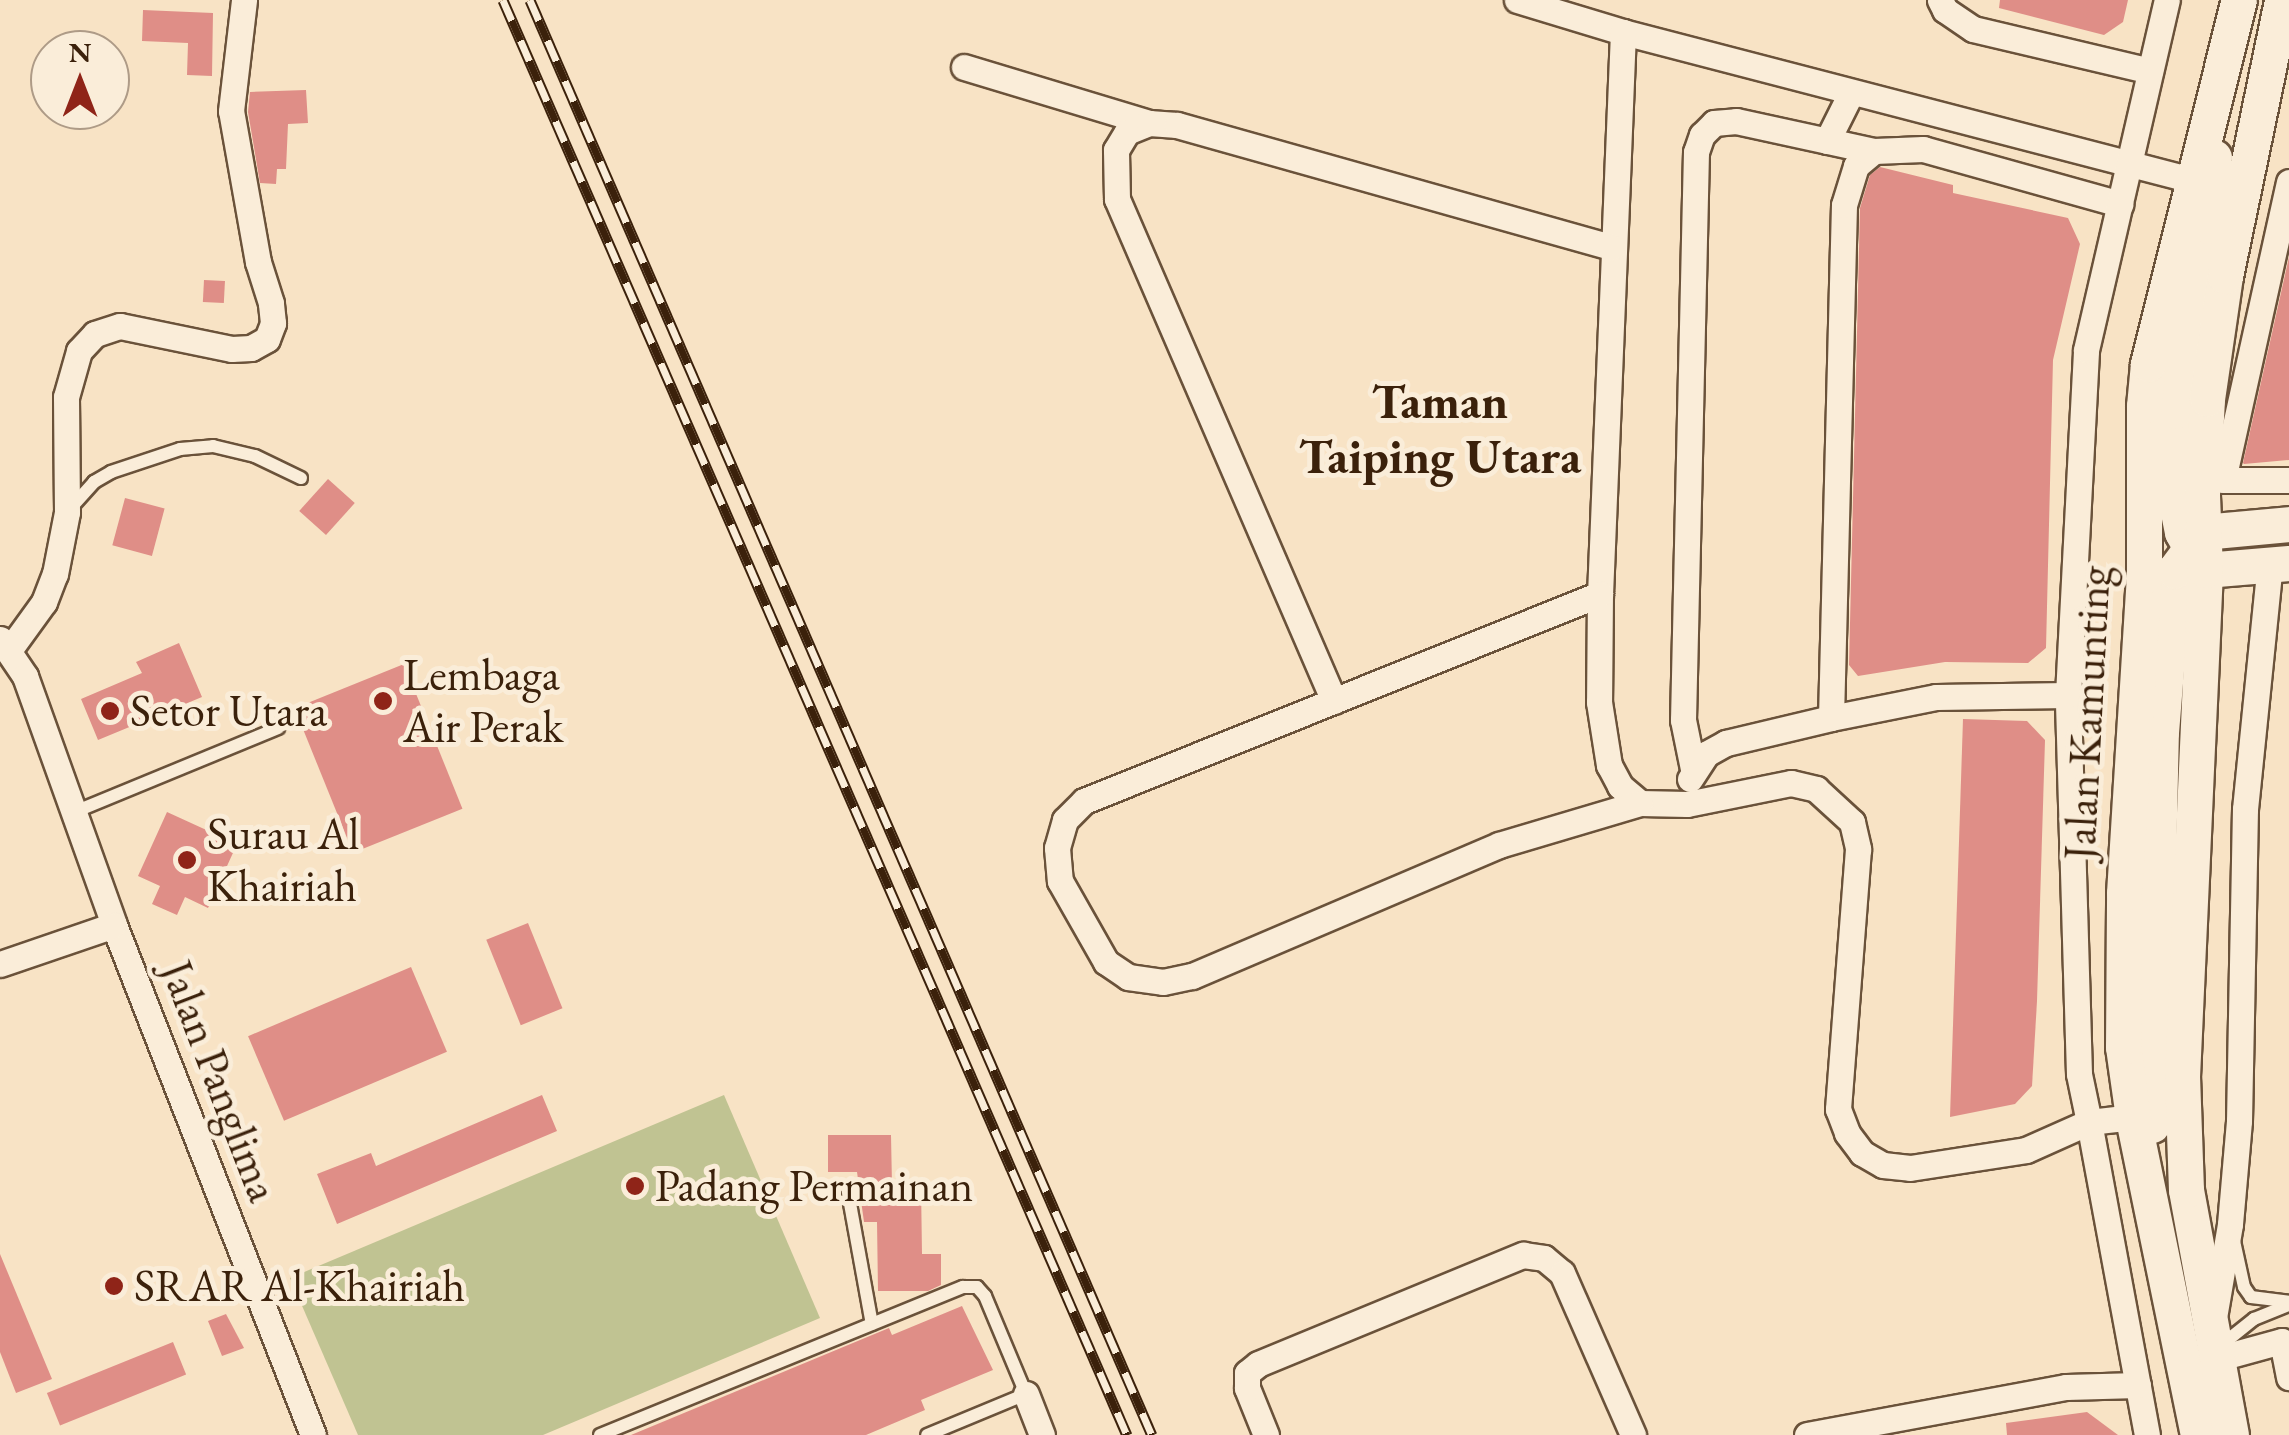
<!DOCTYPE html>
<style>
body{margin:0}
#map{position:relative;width:2289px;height:1435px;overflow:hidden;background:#f8e3c5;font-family:"EB Garamond",serif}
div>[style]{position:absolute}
.green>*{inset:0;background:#c0c392}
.building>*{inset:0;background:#df8e87;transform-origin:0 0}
.roads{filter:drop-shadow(2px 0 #6a523a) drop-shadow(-2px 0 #6a523a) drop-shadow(0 2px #6a523a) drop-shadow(0 -2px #6a523a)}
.lane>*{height:12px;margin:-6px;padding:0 6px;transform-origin:6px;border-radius:6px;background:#faedd9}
.street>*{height:25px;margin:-12.5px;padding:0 12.5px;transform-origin:12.5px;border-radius:12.5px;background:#faedd9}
.secondary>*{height:35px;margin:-17.5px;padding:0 17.5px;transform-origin:17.5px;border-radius:17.5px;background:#faedd9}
.rail>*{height:11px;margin-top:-5.5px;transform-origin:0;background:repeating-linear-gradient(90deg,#faedd9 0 22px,#3b210b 0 44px);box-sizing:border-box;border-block:2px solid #3b210b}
.dots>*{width:28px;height:28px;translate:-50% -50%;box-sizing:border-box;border:5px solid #faedd9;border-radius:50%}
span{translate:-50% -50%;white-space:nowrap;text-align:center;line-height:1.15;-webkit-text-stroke:10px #faedd9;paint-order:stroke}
.poi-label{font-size:45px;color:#3b210b}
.left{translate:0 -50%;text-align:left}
.street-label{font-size:45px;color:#3b210b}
.neighbourhood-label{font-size:48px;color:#3b210b;font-weight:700}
.north{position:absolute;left:30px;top:30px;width:100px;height:100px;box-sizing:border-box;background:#faedd9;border:2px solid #ae9b87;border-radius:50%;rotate:0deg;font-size:28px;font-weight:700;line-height:40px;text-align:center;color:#3b210b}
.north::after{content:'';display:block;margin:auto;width:35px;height:45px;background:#8f2418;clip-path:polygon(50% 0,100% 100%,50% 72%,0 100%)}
</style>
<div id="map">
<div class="green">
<div style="clip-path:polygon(724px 1095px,820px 1318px,543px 1435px,358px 1435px,290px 1278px)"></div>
</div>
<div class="building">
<div style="clip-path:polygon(2000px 0,2128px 0,2123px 22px,2104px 35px,1999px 8px)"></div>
<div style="clip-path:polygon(143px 10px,213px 13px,212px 76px,187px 75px,188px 43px,142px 41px)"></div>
<div style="clip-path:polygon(306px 90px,308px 123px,288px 124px,286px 169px,277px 169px,276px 184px,260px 183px,248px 112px,250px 92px)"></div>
<div style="clip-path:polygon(1880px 167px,1953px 185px,1953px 193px,2068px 218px,2080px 244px,2053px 360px,2046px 648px,2028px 663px,1945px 662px,1858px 676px,1849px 665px,1860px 208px,1870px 175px)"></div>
<div style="clip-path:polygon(2289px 257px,2289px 460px,2244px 464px,2243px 463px)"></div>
<div style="left:204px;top:280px;width:21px;height:22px;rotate:3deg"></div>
<div style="left:328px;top:479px;width:36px;height:43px;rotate:42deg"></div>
<div style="left:125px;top:498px;width:41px;height:49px;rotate:15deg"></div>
<div style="clip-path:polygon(179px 643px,202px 697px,98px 740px,81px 699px,142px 673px,136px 662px)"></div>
<div style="left:404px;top:664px;width:156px;height:118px;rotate:68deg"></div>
<div style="clip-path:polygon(1963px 719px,2027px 721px,2045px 740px,2037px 1001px,2032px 1086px,2015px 1104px,1950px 1117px)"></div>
<div style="clip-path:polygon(167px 812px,237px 844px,208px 908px,185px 897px,177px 915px,152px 904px,160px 886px,138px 876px)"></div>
<div style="left:528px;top:923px;width:92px;height:45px;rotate:68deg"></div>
<div style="left:411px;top:967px;width:92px;height:177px;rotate:67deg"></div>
<div style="clip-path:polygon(542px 1095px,557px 1131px,337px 1224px,317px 1174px,371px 1153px,376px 1166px)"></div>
<div style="clip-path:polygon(828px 1135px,891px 1135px,892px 1185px,921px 1185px,922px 1254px,941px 1254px,941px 1285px,928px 1291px,878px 1291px,877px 1222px,864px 1222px,857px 1172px,828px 1172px)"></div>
<div style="clip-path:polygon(0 1254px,52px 1379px,16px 1393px,0 1352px)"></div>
<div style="clip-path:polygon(962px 1306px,993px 1370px,921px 1400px,925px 1410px,866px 1435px,631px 1435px,889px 1328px,892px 1335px)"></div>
<div style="clip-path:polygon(226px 1314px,244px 1348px,222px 1356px,208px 1321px)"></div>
<div style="left:173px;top:1342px;width:35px;height:136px;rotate:68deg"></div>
<div style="clip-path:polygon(2087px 1412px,2118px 1435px,2007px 1435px,2006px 1423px)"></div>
</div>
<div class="roads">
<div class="lane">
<div style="left:69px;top:510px;width:38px;rotate:-48deg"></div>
<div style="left:94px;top:482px;width:20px;rotate:-30deg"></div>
<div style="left:111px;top:472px;width:73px;rotate:-18.4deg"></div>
<div style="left:180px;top:449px;width:33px;rotate:-5deg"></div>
<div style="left:213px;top:446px;width:43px;rotate:13.4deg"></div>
<div style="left:255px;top:456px;width:51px;rotate:25.6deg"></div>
<div style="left:72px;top:813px;width:223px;rotate:-22.4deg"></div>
<div style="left:847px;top:1187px;width:139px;rotate:79.7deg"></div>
<div style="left:2234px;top:1241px;width:47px;rotate:77.7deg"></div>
<div style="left:2244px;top:1287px;width:12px;rotate:55deg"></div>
<div style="left:2251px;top:1297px;width:38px;rotate:7deg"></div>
<div style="left:2219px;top:1347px;width:45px;rotate:-38.7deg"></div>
<div style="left:2254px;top:1319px;width:38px;rotate:-22deg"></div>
<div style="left:600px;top:1435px;width:392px;rotate:-22.2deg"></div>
<div style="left:963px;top:1287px;width:14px"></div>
<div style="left:977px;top:1287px;width:12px;rotate:48deg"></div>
<div style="left:985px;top:1296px;width:106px;rotate:67.3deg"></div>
<div style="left:1026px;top:1394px;width:107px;rotate:157.5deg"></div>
</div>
<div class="street">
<div style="left:1517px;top:0;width:111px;rotate:16.8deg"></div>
<div style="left:1623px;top:32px;width:588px;rotate:14.58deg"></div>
<div style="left:1940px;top:0;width:11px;rotate:63deg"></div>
<div style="left:1945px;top:10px;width:34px;rotate:34deg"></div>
<div style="left:1973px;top:29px;width:182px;rotate:13.3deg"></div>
<div style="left:1623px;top:32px;width:562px;rotate:92.34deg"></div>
<div style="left:1600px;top:594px;width:108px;rotate:90.5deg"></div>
<div style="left:1599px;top:702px;width:64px;rotate:81deg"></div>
<div style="left:1609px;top:765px;width:24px;rotate:62deg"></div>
<div style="left:1620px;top:786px;width:26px;rotate:40deg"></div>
<div style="left:1640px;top:803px;width:47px;rotate:1.2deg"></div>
<div style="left:1687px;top:804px;width:106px;rotate:-11.4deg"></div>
<div style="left:1791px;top:783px;width:26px;rotate:13deg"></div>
<div style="left:1816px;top:789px;width:49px;rotate:42.5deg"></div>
<div style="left:1852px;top:822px;width:28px;rotate:77deg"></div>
<div style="left:1858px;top:849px;width:261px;rotate:94.4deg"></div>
<div style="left:1838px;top:1109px;width:26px;rotate:69deg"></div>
<div style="left:1847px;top:1133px;width:25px;rotate:53deg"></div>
<div style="left:1862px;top:1153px;width:24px;rotate:30deg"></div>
<div style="left:1883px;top:1165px;width:27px;rotate:6deg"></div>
<div style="left:1910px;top:1168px;width:117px;rotate:-8.8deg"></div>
<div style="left:2026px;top:1150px;width:69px;rotate:-24deg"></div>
<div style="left:2089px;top:1122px;width:318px;rotate:79.5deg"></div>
<div style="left:964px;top:67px;width:193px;rotate:16.8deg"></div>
<div style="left:1827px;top:141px;width:54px;rotate:-63.4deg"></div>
<div style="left:2289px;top:182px;width:305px;rotate:102.5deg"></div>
<div style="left:2223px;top:480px;width:66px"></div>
<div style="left:1600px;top:594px;width:556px;rotate:158.14deg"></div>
<div style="left:1084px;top:801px;width:27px;rotate:135deg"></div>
<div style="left:1065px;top:820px;width:29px;rotate:106deg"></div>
<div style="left:1057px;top:848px;width:33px;rotate:85deg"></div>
<div style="left:1060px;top:881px;width:93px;rotate:60.4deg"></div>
<div style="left:1106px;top:962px;width:27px;rotate:34deg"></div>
<div style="left:1128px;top:977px;width:35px;rotate:8deg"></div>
<div style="left:1163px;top:982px;width:30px;rotate:-12deg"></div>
<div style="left:1192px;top:976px;width:334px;rotate:-23.1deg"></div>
<div style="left:1499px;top:845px;width:147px;rotate:-16.6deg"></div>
<div style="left:0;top:639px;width:45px;rotate:56deg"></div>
<div style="left:25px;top:676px;width:264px;rotate:70.3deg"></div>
<div style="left:114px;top:925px;width:547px;rotate:68.68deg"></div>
<div style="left:10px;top:649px;width:58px;rotate:-54.1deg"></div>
<div style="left:44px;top:602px;width:30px;rotate:-69deg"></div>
<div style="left:55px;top:574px;width:63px;rotate:-79deg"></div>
<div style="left:67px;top:512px;width:115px;rotate:-90.5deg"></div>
<div style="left:66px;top:397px;width:48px;rotate:-74.2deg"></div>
<div style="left:79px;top:351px;width:23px;rotate:-47deg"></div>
<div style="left:95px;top:334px;width:26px;rotate:-18deg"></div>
<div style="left:120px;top:326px;width:114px;rotate:11.6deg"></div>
<div style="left:232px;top:349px;width:19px;rotate:-3deg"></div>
<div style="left:251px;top:348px;width:18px;rotate:-29deg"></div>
<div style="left:267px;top:339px;width:17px;rotate:-69deg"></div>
<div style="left:273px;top:323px;width:20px;rotate:-96deg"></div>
<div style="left:271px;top:303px;width:43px;rotate:-107.6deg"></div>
<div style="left:258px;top:262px;width:153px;rotate:-100.1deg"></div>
<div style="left:231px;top:111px;width:112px;rotate:-83.3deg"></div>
<div style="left:1334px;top:701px;width:547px;rotate:-113.38deg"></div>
<div style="left:1117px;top:199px;width:49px;rotate:-91.2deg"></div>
<div style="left:1116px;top:150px;width:21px;rotate:-59deg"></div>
<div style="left:1127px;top:132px;width:24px;rotate:-22deg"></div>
<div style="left:1149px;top:123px;width:28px;rotate:4deg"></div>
<div style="left:1177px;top:125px;width:452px;rotate:15.7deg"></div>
<div style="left:1831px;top:718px;width:513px;rotate:-88.55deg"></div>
<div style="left:1844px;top:205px;width:41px;rotate:-72.9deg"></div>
<div style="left:1856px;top:166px;width:23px;rotate:-40deg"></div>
<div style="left:1874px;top:151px;width:49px;rotate:-2.3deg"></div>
<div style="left:1923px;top:149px;width:205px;rotate:15.6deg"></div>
<div style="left:1693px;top:769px;width:50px;rotate:-101.5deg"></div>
<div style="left:1683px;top:720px;width:568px;rotate:-88.69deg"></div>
<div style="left:1696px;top:152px;width:18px;rotate:-71deg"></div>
<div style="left:1702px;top:135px;width:17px;rotate:-45deg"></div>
<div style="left:1714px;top:123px;width:22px;rotate:-5deg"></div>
<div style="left:1736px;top:121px;width:141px;rotate:12.3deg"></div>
<div style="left:1690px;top:779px;width:30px;rotate:-57deg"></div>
<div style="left:1706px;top:754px;width:23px;rotate:-29deg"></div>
<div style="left:1726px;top:743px;width:108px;rotate:-13.4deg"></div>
<div style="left:1831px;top:718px;width:107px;rotate:-11.3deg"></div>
<div style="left:1936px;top:697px;width:132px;rotate:-0.9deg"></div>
<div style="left:0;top:964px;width:120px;rotate:-18.9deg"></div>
<div style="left:2133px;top:1117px;width:44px;rotate:173.5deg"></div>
<div style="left:2089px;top:1122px;width:49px;rotate:-101.8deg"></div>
<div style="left:2079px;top:1074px;width:379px;rotate:-91.7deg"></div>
<div style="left:2068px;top:695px;width:345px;rotate:-87deg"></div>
<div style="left:2086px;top:350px;width:359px;rotate:-77deg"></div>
<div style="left:2215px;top:1312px;width:89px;rotate:-80.3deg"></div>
<div style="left:2230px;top:1224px;width:103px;rotate:-85deg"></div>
<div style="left:2239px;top:1121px;width:312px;rotate:-88.9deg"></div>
<div style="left:2245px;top:809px;width:246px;rotate:-84.2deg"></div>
<div style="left:2216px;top:1359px;width:68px;rotate:-15.3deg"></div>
<div style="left:2282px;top:1341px;width:37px;rotate:79deg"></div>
<div style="left:1026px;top:1394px;width:44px;rotate:68.7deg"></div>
<div style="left:1266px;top:1435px;width:51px;rotate:-112deg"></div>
<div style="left:1247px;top:1388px;width:15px;rotate:-90deg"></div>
<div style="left:1247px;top:1373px;width:14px;rotate:-39deg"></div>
<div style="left:1258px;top:1364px;width:287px;rotate:-22.4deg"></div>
<div style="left:1523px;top:1255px;width:21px;rotate:8deg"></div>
<div style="left:1544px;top:1258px;width:23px;rotate:40deg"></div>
<div style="left:1562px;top:1273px;width:177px;rotate:66.3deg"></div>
<div style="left:1807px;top:1435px;width:263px;rotate:-10.5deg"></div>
<div style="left:2066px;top:1387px;width:72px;rotate:-1.6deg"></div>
</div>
<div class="secondary">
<div style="left:2203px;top:532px;width:86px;rotate:-5.3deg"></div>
<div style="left:2198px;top:561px;width:33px;rotate:-119deg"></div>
<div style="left:2182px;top:532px;width:41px;rotate:-101.3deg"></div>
<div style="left:2174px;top:492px;width:81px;rotate:-88.6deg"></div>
<div style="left:2176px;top:411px;width:103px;rotate:-82.2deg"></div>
<div style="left:2190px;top:309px;width:85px;rotate:-77.8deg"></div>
<div style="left:2208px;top:226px;width:69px;rotate:-85deg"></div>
<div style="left:2205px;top:570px;width:84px;rotate:-4.8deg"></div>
<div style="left:2152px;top:1125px;width:393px;rotate:-88.7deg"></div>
<div style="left:2161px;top:732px;width:162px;rotate:-85.4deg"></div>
<div style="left:2174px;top:571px;width:49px;rotate:-53.4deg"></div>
<div style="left:2198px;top:1435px;width:325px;rotate:-101.6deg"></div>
<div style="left:2133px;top:1117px;width:71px;rotate:-98.1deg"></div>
<div style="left:2123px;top:1047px;width:154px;rotate:-89.6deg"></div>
<div style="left:2124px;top:893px;width:318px;rotate:-86.4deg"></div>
<div style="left:2144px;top:576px;width:170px;rotate:-90deg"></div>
<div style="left:2144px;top:406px;width:42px;rotate:-84.6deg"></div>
<div style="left:2148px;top:364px;width:375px;rotate:-76deg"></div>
<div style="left:2231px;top:1435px;width:249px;rotate:-100.4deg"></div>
<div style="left:2186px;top:1190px;width:113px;rotate:-92deg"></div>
<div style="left:2182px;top:1077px;width:508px;rotate:-87.4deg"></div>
<div style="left:2205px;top:570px;width:76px;rotate:-92.3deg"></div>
<div style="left:2202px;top:494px;width:95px;rotate:-87deg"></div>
<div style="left:2207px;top:399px;width:124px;rotate:-81.7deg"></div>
<div style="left:2225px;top:276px;width:282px;rotate:-78.3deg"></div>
</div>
</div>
<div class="rail">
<div style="left:503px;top:0;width:1565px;rotate:66.5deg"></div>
<div style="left:530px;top:0;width:1564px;rotate:66.57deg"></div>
</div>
<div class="dots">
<div style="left:383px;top:701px;background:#8f2418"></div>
<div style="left:110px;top:711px;background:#8f2418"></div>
<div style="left:187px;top:860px;background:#8f2418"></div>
<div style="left:635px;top:1186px;background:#8f2418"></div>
<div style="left:114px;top:1286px;background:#8f2418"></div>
</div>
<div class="poi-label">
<span class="left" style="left:403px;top:701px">Lembaga<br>Air Perak</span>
<span class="left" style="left:130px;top:711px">Setor Utara</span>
<span class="left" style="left:207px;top:860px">Surau Al<br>Khairiah</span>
<span class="left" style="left:655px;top:1186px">Padang Permainan</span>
<span class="left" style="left:134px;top:1286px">SRAR Al-Khairiah</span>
</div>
<div class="street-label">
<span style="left:2087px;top:713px;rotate:-87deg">Jalan Kamunting</span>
<span style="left:220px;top:1081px;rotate:69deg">Jalan Panglima</span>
</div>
<div class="neighbourhood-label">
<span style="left:1440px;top:429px">Taman<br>Taiping Utara</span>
</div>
<div class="north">N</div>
</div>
